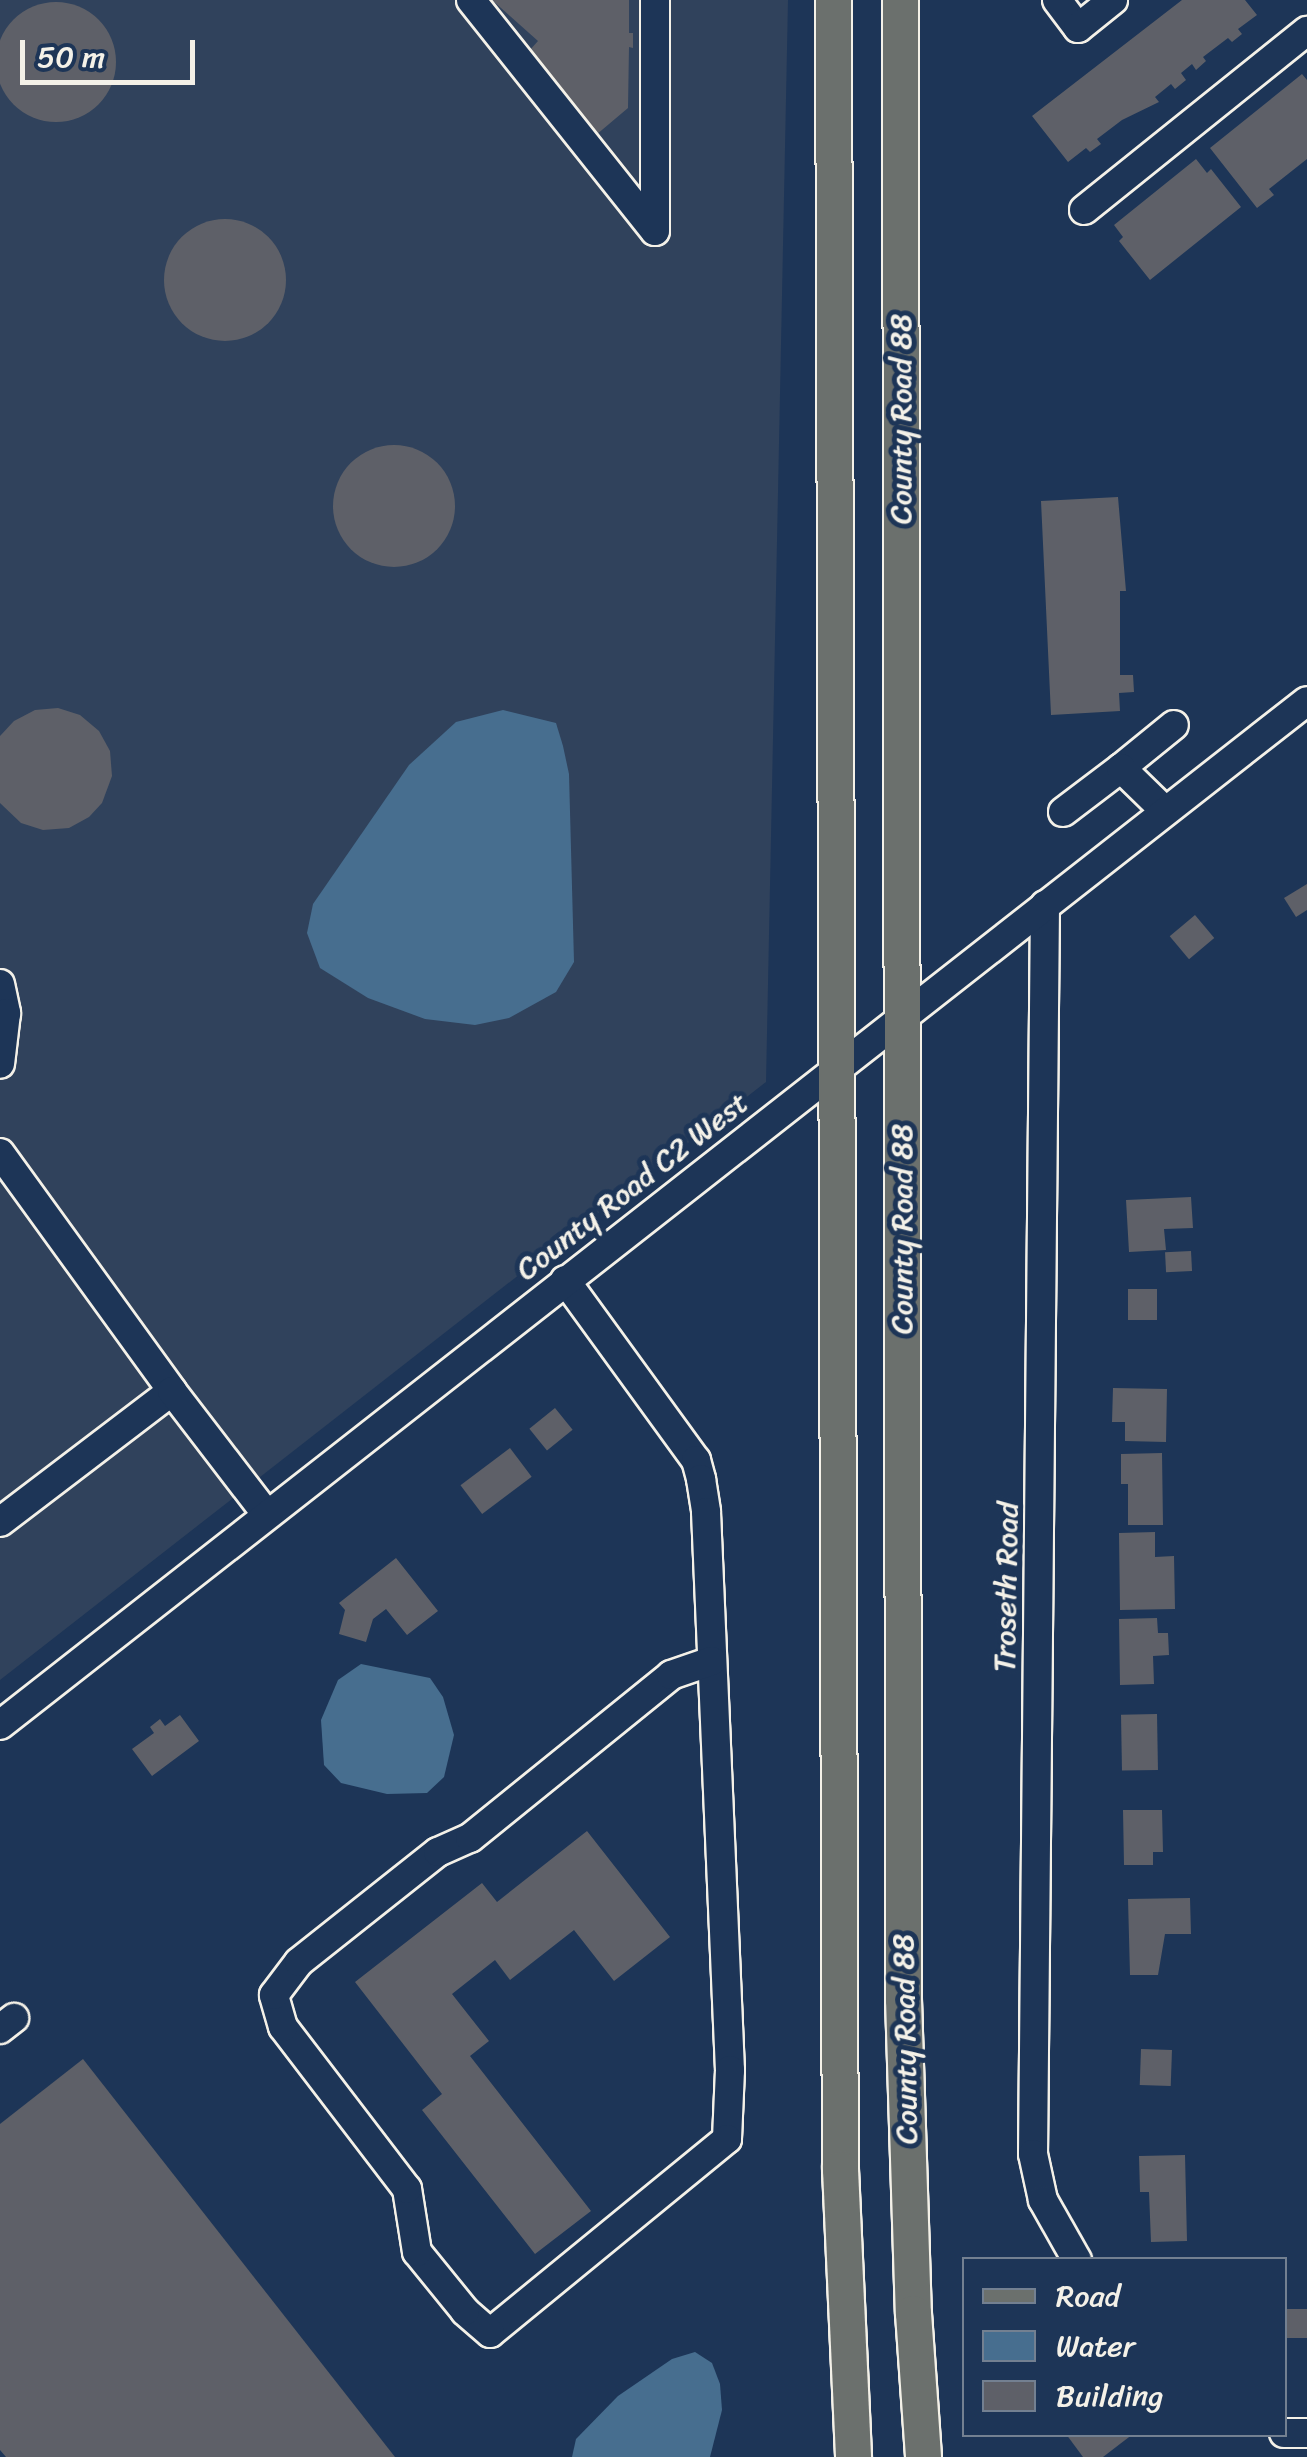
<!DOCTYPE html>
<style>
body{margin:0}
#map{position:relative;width:1307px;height:2457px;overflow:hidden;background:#1d3557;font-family:Sriracha,sans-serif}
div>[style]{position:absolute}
.built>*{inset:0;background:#30425c}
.water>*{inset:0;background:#476e8f}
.building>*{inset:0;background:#5e6068;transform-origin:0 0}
.round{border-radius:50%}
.roads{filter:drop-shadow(2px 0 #f4f1e8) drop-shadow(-2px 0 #f4f1e8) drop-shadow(0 2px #f4f1e8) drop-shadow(0 -2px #f4f1e8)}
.minor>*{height:28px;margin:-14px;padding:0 14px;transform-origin:14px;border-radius:14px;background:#1d3557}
.major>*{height:35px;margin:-17.5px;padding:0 17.5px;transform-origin:17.5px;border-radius:17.5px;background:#6b706d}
span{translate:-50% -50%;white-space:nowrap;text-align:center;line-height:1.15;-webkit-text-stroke:10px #1d3557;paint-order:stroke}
.street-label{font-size:30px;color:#f4f1e8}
.legend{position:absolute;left:962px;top:2257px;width:325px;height:180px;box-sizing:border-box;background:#1d3557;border:2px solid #738091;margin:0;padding:12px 18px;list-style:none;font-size:30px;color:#f4f1e8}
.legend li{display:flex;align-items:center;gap:20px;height:50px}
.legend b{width:50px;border:2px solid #738091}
.scale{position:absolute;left:20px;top:40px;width:175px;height:45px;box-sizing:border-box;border:5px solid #f4f1e8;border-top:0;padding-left:12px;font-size:30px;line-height:35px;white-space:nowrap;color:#f4f1e8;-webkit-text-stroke:8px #1d3557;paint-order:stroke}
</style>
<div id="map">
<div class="built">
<div style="clip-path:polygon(0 0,788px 0,766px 1082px,0 1680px)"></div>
</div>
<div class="water">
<div style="clip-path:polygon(503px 710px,556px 723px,563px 746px,569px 774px,574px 962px,556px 992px,509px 1018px,475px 1025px,425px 1019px,368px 998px,320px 968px,307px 933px,313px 904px,409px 765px,456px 722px)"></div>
<div style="clip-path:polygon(361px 1664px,430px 1678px,443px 1697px,454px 1735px,444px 1777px,427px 1793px,387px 1794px,341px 1783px,324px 1765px,321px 1720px,338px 1680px)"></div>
<div style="clip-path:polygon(695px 2352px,712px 2363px,720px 2384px,722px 2410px,710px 2457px,572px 2457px,576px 2439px,618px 2396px,672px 2359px)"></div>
</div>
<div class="building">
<div style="clip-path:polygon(492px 0,629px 0,629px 33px,633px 33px,633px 48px,629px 47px,628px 108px,596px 135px,529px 51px,538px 41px)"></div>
<div style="clip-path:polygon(1182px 0,1245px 0,1257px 15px,1238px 29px,1242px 34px,1232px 42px,1228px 38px,1203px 57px,1206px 61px,1196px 70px,1192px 64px,1181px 73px,1186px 80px,1175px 89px,1171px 84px,1155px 97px,1159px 102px,1122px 120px,1097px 139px,1101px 144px,1090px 152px,1086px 148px,1068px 162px,1032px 116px)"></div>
<div class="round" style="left:-4px;top:2px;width:120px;height:120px"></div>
<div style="clip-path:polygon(1302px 74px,1307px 80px,1307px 159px,1269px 189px,1274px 195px,1257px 208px,1210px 148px)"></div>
<div style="clip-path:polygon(1196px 159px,1207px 173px,1211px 169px,1241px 207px,1150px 280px,1119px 241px,1123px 237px,1114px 225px)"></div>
<div class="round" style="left:164px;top:219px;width:122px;height:122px"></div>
<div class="round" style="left:333px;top:445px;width:122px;height:122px"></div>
<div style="clip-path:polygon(1118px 497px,1126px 591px,1120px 591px,1120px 675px,1133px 675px,1134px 692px,1119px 693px,1120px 711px,1051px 715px,1041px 501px)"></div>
<div style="clip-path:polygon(58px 708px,80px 715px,99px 731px,110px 751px,112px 776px,102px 803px,89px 817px,69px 828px,43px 830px,21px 823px,0 803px,0 736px,14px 721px,35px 710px)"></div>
<div style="clip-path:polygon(1307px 884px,1307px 910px,1296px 917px,1284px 898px)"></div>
<div style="left:1195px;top:915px;width:30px;height:33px;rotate:50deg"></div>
<div style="clip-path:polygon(1191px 1197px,1193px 1228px,1164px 1229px,1166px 1250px,1129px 1252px,1126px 1200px)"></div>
<div style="left:1191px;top:1251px;width:20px;height:26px;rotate:87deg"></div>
<div style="left:1128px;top:1289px;width:29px;height:31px"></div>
<div style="clip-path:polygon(1113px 1388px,1167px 1389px,1166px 1442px,1125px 1441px,1125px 1422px,1112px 1422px)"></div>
<div style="left:555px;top:1408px;width:28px;height:33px;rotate:51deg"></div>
<div style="left:510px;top:1448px;width:36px;height:62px;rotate:53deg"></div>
<div style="clip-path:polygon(1162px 1453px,1163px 1525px,1128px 1525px,1128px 1484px,1121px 1484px,1121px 1454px)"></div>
<div style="clip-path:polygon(1155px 1532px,1155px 1557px,1174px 1556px,1175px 1609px,1120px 1610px,1119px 1533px)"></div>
<div style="clip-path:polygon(396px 1558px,438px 1611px,407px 1635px,386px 1609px,373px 1619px,366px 1642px,339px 1634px,345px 1610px,339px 1603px)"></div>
<div style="clip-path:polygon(1157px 1618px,1158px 1633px,1168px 1633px,1169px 1655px,1153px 1656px,1154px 1684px,1120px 1685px,1119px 1619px)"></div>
<div style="left:1157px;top:1714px;width:56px;height:36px;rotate:89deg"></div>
<div style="clip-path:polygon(180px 1715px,199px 1741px,152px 1776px,132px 1749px,154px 1733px,150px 1727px,160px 1719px,165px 1726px)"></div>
<div style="clip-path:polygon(1123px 1810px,1162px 1810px,1163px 1852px,1153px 1852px,1153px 1865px,1124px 1865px)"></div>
<div style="clip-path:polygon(587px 1831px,670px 1937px,614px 1981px,574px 1930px,510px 1980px,495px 1960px,452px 1994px,489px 2041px,470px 2056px,591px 2211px,535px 2254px,422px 2110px,442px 2094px,355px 1982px,482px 1883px,497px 1902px)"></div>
<div style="clip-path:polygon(1190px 1898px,1191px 1934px,1165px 1934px,1158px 1975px,1130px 1975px,1128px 1899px)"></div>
<div style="left:1141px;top:2049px;width:31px;height:36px;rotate:2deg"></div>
<div style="clip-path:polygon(83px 2059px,395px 2457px,6px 2457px,0 2450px,0 2124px)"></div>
<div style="clip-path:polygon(1185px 2155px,1187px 2241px,1151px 2242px,1149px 2192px,1140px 2192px,1139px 2156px)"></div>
<div style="left:1284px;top:2309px;width:23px;height:29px"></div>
<div style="clip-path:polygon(1066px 2434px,1133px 2434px,1103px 2457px,1083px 2457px)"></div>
</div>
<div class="roads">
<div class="minor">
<div style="left:471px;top:0;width:295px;rotate:51.5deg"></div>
<div style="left:655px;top:0;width:231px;rotate:90deg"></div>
<div style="left:1057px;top:0;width:35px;rotate:53deg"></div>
<div style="left:1078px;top:28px;width:45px;rotate:-38.7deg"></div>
<div style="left:1084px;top:210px;width:286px;rotate:-38.8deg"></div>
<div style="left:1121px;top:768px;width:68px;rotate:-39.1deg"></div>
<div style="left:1063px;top:812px;width:73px;rotate:-37.2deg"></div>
<div style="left:1121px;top:768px;width:62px;rotate:44.3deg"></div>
<div style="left:1045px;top:905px;width:1249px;rotate:90.55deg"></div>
<div style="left:1033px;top:2154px;width:47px;rotate:77.7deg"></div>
<div style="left:1043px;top:2200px;width:69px;rotate:60.5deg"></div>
<div style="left:0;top:984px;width:30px;rotate:78deg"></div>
<div style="left:6px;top:1013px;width:51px;rotate:96.7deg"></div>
<div style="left:0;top:1153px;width:294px;rotate:54.1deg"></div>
<div style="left:565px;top:1280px;width:223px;rotate:54deg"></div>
<div style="left:696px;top:1460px;width:20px;rotate:75deg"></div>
<div style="left:701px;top:1479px;width:33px;rotate:81deg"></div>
<div style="left:706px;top:1512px;width:559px;rotate:87.54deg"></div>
<div style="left:730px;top:2070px;width:69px;rotate:92.5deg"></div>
<div style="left:727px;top:2139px;width:306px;rotate:140.7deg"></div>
<div style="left:490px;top:2333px;width:33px;rotate:-139deg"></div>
<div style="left:465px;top:2311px;width:76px;rotate:-129.1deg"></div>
<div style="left:417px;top:2252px;width:64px;rotate:-99deg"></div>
<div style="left:407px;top:2189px;width:204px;rotate:-127.4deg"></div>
<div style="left:283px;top:2027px;width:33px;rotate:-106deg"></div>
<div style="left:274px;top:1995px;width:41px;rotate:-52.9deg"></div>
<div style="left:299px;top:1962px;width:177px;rotate:-38.4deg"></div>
<div style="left:438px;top:1852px;width:35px;rotate:-24deg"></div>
<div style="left:470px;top:1838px;width:259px;rotate:-39deg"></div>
<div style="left:671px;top:1675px;width:43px;rotate:-18.9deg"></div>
<div style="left:0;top:1522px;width:216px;rotate:-37.3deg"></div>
<div style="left:172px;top:1391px;width:156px;rotate:52.5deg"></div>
<div style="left:0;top:1725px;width:1660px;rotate:-38.08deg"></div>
<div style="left:0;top:2029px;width:18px;rotate:-38deg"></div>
<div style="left:1284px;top:2433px;width:23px"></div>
</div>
<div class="major">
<div style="left:833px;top:0;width:2169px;rotate:89.82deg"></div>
<div style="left:840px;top:2169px;width:288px;rotate:87.4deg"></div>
<div style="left:900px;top:0;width:1999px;rotate:89.91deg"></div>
<div style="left:903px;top:1999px;width:314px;rotate:88.2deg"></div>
<div style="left:913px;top:2313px;width:144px;rotate:86deg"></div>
</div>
</div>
<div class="street-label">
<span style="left:901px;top:419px;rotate:-90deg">County Road 88</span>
<span style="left:632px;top:1186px;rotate:-38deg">County Road C2 West</span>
<span style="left:902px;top:1229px;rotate:-90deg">County Road 88</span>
<span style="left:1006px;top:1587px;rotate:-89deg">Troseth Road</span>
<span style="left:905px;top:2039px;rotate:-91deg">County Road 88</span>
</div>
<ul class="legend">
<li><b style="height:12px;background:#6b706d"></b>Road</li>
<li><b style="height:28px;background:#476e8f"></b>Water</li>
<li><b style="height:28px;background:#5e6068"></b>Building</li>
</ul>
<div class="scale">50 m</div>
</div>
